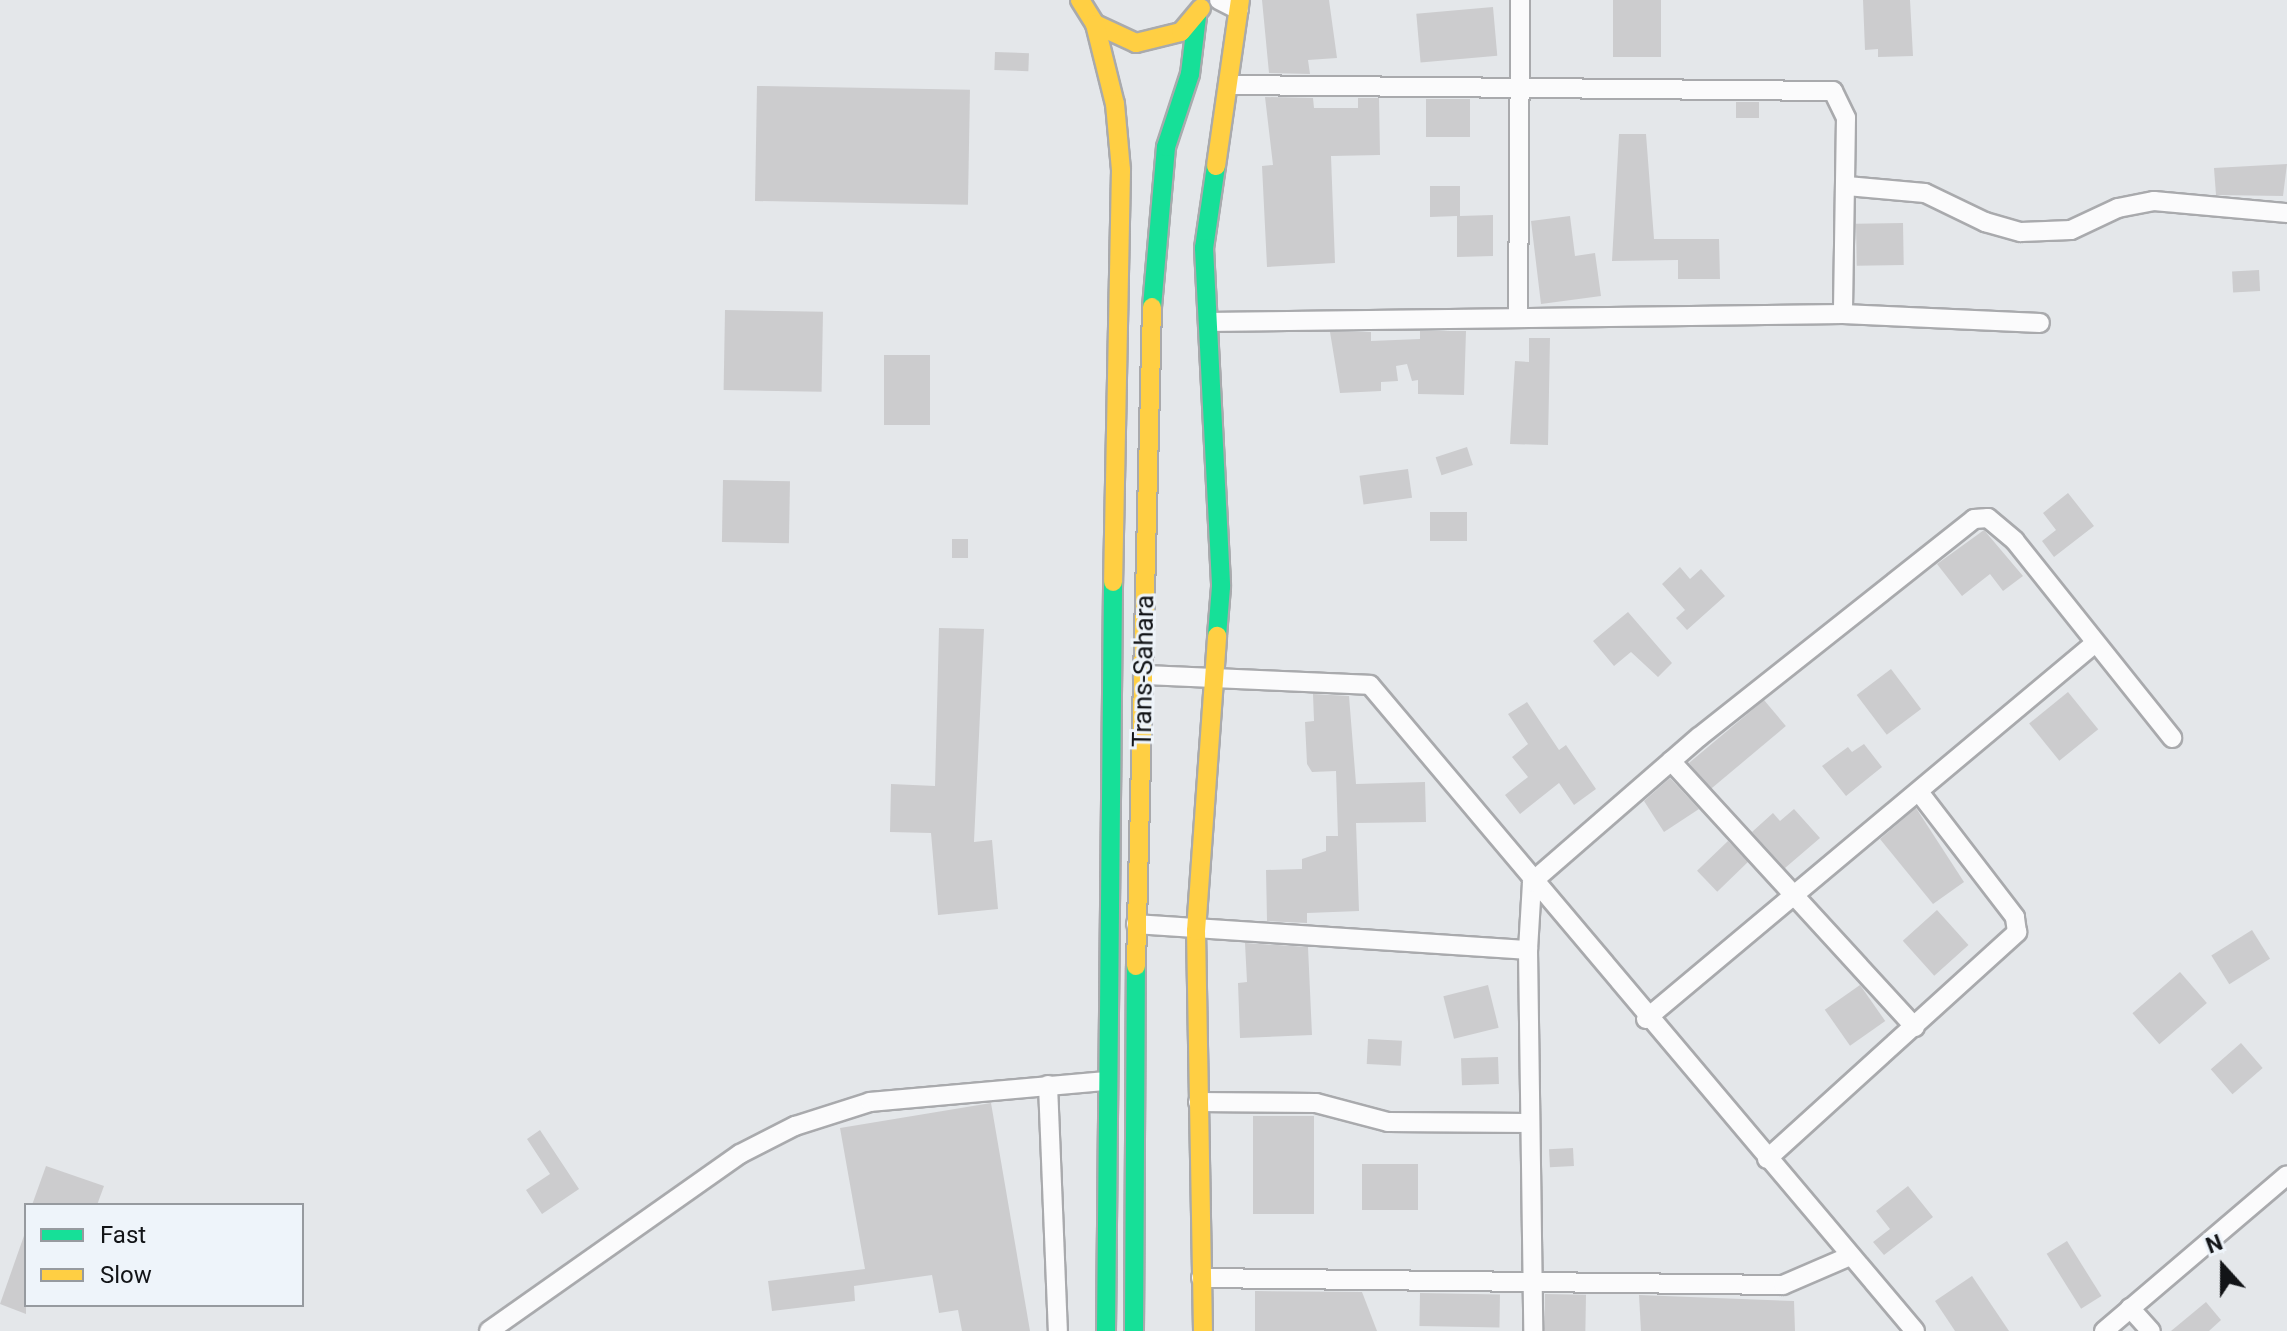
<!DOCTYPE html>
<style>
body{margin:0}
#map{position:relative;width:2287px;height:1331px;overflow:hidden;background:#e4e7ea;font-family:Roboto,sans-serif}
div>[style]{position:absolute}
.building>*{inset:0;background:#ccccce;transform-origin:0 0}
.roads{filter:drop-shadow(2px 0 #a9aaad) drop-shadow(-2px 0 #a9aaad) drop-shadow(0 2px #a9aaad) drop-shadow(0 -2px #a9aaad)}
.street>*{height:18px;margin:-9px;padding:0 9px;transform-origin:9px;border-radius:9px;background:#fbfbfc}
.fast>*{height:18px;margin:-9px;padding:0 9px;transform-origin:9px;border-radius:9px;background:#16e098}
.slow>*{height:18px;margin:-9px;padding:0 9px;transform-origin:9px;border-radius:9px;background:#ffcf43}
span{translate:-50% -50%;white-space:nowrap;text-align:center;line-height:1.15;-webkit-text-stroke:6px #eef4fa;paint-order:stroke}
.street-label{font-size:26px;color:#121417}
.legend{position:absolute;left:24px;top:1203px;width:280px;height:104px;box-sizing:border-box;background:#eef4fa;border:2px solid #969a9f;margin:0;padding:10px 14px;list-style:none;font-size:24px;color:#121417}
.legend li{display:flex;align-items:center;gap:16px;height:40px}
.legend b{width:40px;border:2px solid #969a9f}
.north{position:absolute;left:2183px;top:1227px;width:80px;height:80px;-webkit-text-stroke:6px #eef4fa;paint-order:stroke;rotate:339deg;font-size:22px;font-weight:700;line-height:32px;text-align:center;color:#121417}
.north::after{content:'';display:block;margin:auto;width:28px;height:36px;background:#121417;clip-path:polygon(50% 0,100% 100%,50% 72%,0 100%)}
</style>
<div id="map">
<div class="building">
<div style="clip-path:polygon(1262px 0,1329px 0,1337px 58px,1308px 60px,1310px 74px,1269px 73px)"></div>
<div style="left:1613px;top:0;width:48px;height:57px"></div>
<div style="clip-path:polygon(1863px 0,1910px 0,1913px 56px,1878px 57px,1878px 49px,1865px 50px)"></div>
<div style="left:1493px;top:7px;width:49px;height:77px;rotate:85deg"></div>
<div style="left:995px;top:52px;width:34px;height:18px;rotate:2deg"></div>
<div style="left:757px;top:86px;width:213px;height:115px;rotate:1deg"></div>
<div style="clip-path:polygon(1265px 97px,1313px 98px,1314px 108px,1358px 108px,1358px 98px,1379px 98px,1380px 155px,1331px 156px,1335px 263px,1267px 267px,1262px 166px,1273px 165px)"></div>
<div style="left:1426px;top:99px;width:44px;height:38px"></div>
<div style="left:1736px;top:102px;width:23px;height:16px"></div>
<div style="clip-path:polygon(1619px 134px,1646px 134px,1654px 239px,1719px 239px,1720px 279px,1678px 279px,1678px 260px,1612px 261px)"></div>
<div style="clip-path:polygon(2287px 164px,2283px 196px,2216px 195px,2214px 168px)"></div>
<div style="clip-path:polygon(1430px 186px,1460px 186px,1460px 216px,1493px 215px,1493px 256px,1457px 257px,1457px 216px,1430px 217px)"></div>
<div style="clip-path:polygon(1570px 216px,1575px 256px,1595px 253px,1601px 296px,1541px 304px,1531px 221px)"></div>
<div style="left:1903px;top:223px;width:42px;height:47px;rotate:89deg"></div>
<div style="left:2259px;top:270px;width:21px;height:27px;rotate:87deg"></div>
<div style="left:725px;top:310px;width:98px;height:80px;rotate:1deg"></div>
<div style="clip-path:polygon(1420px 331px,1466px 331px,1464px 395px,1418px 394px,1418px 380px,1412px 381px,1407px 364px,1396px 366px,1398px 381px,1381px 382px,1381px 391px,1340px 393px,1330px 332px,1371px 332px,1371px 341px,1420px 339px)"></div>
<div style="clip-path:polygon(1529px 338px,1550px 338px,1548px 445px,1510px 444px,1515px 361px,1529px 362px)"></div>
<div style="left:884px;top:355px;width:46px;height:70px"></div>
<div style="left:1467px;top:447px;width:19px;height:33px;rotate:72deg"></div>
<div style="left:1408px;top:469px;width:29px;height:49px;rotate:82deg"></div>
<div style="left:723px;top:480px;width:67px;height:62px;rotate:1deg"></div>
<div style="clip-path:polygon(2068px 493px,2094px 526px,2054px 557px,2042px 541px,2056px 530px,2043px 513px)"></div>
<div style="left:1467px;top:512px;width:29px;height:37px;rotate:90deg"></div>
<div style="clip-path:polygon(1984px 530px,2023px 576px,2003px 591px,1990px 574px,1962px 596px,1937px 564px)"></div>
<div style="left:952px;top:539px;width:16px;height:19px"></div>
<div style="clip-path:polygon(1680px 567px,1690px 579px,1701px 569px,1725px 596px,1687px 630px,1676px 618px,1685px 610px,1662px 584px)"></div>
<div style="clip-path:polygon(1628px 612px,1672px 663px,1658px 677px,1631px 652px,1614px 666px,1593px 641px)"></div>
<div style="clip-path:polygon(939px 628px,984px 629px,974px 842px,992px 840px,998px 909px,938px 915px,931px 833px,890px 832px,891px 784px,935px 786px)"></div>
<div style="left:1891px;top:669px;width:50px;height:43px;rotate:53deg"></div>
<div style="left:2068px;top:692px;width:48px;height:50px;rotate:51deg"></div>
<div style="clip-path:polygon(1313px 694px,1349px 696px,1356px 784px,1425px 782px,1426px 822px,1356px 823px,1359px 911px,1307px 913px,1307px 923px,1267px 921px,1266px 870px,1302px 869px,1302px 859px,1326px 851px,1326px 836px,1338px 836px,1336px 771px,1312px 772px,1307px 764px,1305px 722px,1314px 721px)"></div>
<div style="left:1764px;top:700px;width:34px;height:98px;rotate:50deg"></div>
<div style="clip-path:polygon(1527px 702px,1559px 750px,1566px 745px,1596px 789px,1574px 805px,1559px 783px,1520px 814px,1505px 795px,1528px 777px,1512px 757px,1528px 744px,1508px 714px)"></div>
<div style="clip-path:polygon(1864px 744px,1882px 767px,1846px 796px,1822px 766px,1848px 747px,1852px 752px)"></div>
<div style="clip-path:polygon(1670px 778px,1699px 809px,1664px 832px,1644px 801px)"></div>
<div style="clip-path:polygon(1916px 808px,1964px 882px,1933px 904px,1880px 839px)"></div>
<div style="clip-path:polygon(1794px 809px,1820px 838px,1785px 868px,1752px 832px,1773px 813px,1780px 821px)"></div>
<div style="left:1728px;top:841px;width:29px;height:43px;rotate:46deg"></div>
<div style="left:1937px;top:910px;width:47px;height:46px;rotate:48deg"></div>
<div style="left:2252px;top:930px;width:34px;height:48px;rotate:58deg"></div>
<div style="clip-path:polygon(1245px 943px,1308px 947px,1312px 1035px,1240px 1038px,1238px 983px,1247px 982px)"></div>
<div style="left:2180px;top:972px;width:41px;height:63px;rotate:49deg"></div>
<div style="left:1488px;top:985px;width:44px;height:46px;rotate:76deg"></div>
<div style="left:1860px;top:985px;width:44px;height:43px;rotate:55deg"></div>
<div style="left:1368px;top:1039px;width:34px;height:25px;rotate:3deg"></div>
<div style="left:2241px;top:1043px;width:33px;height:40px;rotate:49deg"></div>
<div style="left:1498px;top:1057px;width:27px;height:37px;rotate:88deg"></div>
<div style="clip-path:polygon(991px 1103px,1030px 1331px,962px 1331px,958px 1310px,939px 1313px,932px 1275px,854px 1286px,855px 1301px,772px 1311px,768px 1281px,865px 1269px,840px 1128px)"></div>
<div style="left:1253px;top:1116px;width:61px;height:98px"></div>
<div style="clip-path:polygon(540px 1130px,579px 1189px,542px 1214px,526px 1190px,550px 1174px,527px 1139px)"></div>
<div style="left:1573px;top:1148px;width:18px;height:24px;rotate:87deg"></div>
<div style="left:1362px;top:1164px;width:56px;height:46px"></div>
<div style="clip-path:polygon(46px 1166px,104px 1186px,97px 1205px,32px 1205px)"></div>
<div style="clip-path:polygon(1908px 1186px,1933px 1217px,1884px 1255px,1873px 1242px,1890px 1229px,1876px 1211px)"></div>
<div style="clip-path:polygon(26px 1230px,26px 1314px,0 1304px)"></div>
<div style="left:2067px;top:1241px;width:65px;height:24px;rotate:58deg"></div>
<div style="clip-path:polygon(1972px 1276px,2009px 1331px,1955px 1331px,1935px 1301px)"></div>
<div style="clip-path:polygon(1255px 1291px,1362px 1292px,1377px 1331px,1255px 1331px)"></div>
<div style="left:1420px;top:1293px;width:80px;height:33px;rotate:1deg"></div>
<div style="left:1545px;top:1294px;width:41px;height:37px;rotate:1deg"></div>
<div style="clip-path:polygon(1639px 1295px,1794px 1301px,1795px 1331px,1641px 1331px)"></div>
<div style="clip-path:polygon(2206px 1302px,2221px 1320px,2209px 1331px,2171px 1331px)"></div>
</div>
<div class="roads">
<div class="street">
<div style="left:1219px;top:0;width:22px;rotate:27deg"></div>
<div style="left:1229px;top:85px;width:604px;rotate:0.57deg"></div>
<div style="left:1833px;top:91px;width:30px;rotate:64deg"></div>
<div style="left:1846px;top:118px;width:196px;rotate:90.9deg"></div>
<div style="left:1847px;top:186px;width:78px;rotate:5.1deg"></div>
<div style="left:1925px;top:193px;width:67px;rotate:25.8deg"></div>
<div style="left:1985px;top:222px;width:37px;rotate:16deg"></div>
<div style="left:2021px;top:232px;width:50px;rotate:-2.3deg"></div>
<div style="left:2071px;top:230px;width:52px;rotate:-25.1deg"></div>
<div style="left:2118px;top:208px;width:37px;rotate:-11deg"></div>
<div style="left:2154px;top:201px;width:134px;rotate:5.2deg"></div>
<div style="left:1518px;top:318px;width:318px;rotate:-89.6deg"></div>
<div style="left:1208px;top:322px;width:635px;rotate:-0.72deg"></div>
<div style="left:1843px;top:314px;width:197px;rotate:2.6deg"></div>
<div style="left:1143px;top:675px;width:227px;rotate:2.5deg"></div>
<div style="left:1370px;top:685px;width:845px;rotate:49.85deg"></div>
<div style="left:1671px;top:761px;width:361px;rotate:47.5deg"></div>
<div style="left:1136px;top:924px;width:393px;rotate:3.8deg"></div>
<div style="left:1528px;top:950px;width:381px;rotate:89.2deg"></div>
<div style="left:1528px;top:950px;width:68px;rotate:-86.6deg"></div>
<div style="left:1532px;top:882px;width:221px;rotate:-41deg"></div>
<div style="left:1699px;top:737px;width:351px;rotate:-38.4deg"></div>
<div style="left:1974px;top:519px;width:14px;rotate:-4deg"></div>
<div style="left:1988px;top:518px;width:35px;rotate:40deg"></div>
<div style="left:2015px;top:541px;width:252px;rotate:51.4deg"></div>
<div style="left:1646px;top:1019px;width:586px;rotate:-39.94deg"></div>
<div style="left:1048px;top:1085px;width:246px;rotate:87.7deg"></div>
<div style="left:1198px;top:1102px;width:118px;rotate:0.5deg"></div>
<div style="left:1316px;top:1103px;width:74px;rotate:14.8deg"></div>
<div style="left:1388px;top:1122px;width:142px;rotate:0.4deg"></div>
<div style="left:1767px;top:1159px;width:338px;rotate:-42.2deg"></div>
<div style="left:2017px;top:932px;width:15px;rotate:-98deg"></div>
<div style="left:2015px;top:917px;width:158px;rotate:-127.5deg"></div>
<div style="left:1201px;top:1278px;width:582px;rotate:0.69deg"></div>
<div style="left:1783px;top:1285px;width:73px;rotate:-23.4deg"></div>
<div style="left:2130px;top:1308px;width:31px;rotate:48deg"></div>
<div style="left:489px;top:1331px;width:307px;rotate:-35.2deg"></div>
<div style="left:740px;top:1154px;width:62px;rotate:-27deg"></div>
<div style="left:795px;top:1126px;width:79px;rotate:-17.7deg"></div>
<div style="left:870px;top:1102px;width:237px;rotate:-5.1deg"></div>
<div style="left:2104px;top:1331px;width:240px;rotate:-40.4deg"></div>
</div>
<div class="fast">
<div style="left:1216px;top:166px;width:83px;rotate:98.3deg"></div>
<div style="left:1204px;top:248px;width:339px;rotate:87.1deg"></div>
<div style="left:1221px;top:587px;width:49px;rotate:94.7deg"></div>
<div style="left:1152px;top:307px;width:161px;rotate:-85deg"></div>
<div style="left:1166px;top:147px;width:77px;rotate:-71.8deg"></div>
<div style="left:1190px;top:74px;width:58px;rotate:-83.1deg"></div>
<div style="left:1106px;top:1331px;width:749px;rotate:-89.46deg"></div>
<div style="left:1134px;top:1331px;width:365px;rotate:-89.7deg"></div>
</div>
<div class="slow">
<div style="left:1080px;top:0;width:28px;rotate:58deg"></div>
<div style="left:1095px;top:24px;width:45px;rotate:24.9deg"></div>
<div style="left:1136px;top:43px;width:46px;rotate:-13.7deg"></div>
<div style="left:1181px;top:32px;width:31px;rotate:-50deg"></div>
<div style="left:1095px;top:24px;width:82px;rotate:76deg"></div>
<div style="left:1115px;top:104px;width:66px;rotate:84.8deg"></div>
<div style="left:1121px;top:170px;width:412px;rotate:91.1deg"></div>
<div style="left:1216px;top:166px;width:168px;rotate:-81.8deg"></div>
<div style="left:1136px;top:966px;width:659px;rotate:-88.61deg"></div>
<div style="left:1203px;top:1331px;width:400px;rotate:-91deg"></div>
<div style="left:1196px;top:931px;width:296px;rotate:-85.9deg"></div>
</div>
</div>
<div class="street-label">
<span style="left:1144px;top:671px;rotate:-89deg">Trans-Sahara</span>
</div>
<ul class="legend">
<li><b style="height:10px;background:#16e098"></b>Fast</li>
<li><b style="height:10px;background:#ffcf43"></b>Slow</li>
</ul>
<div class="north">N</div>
</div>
